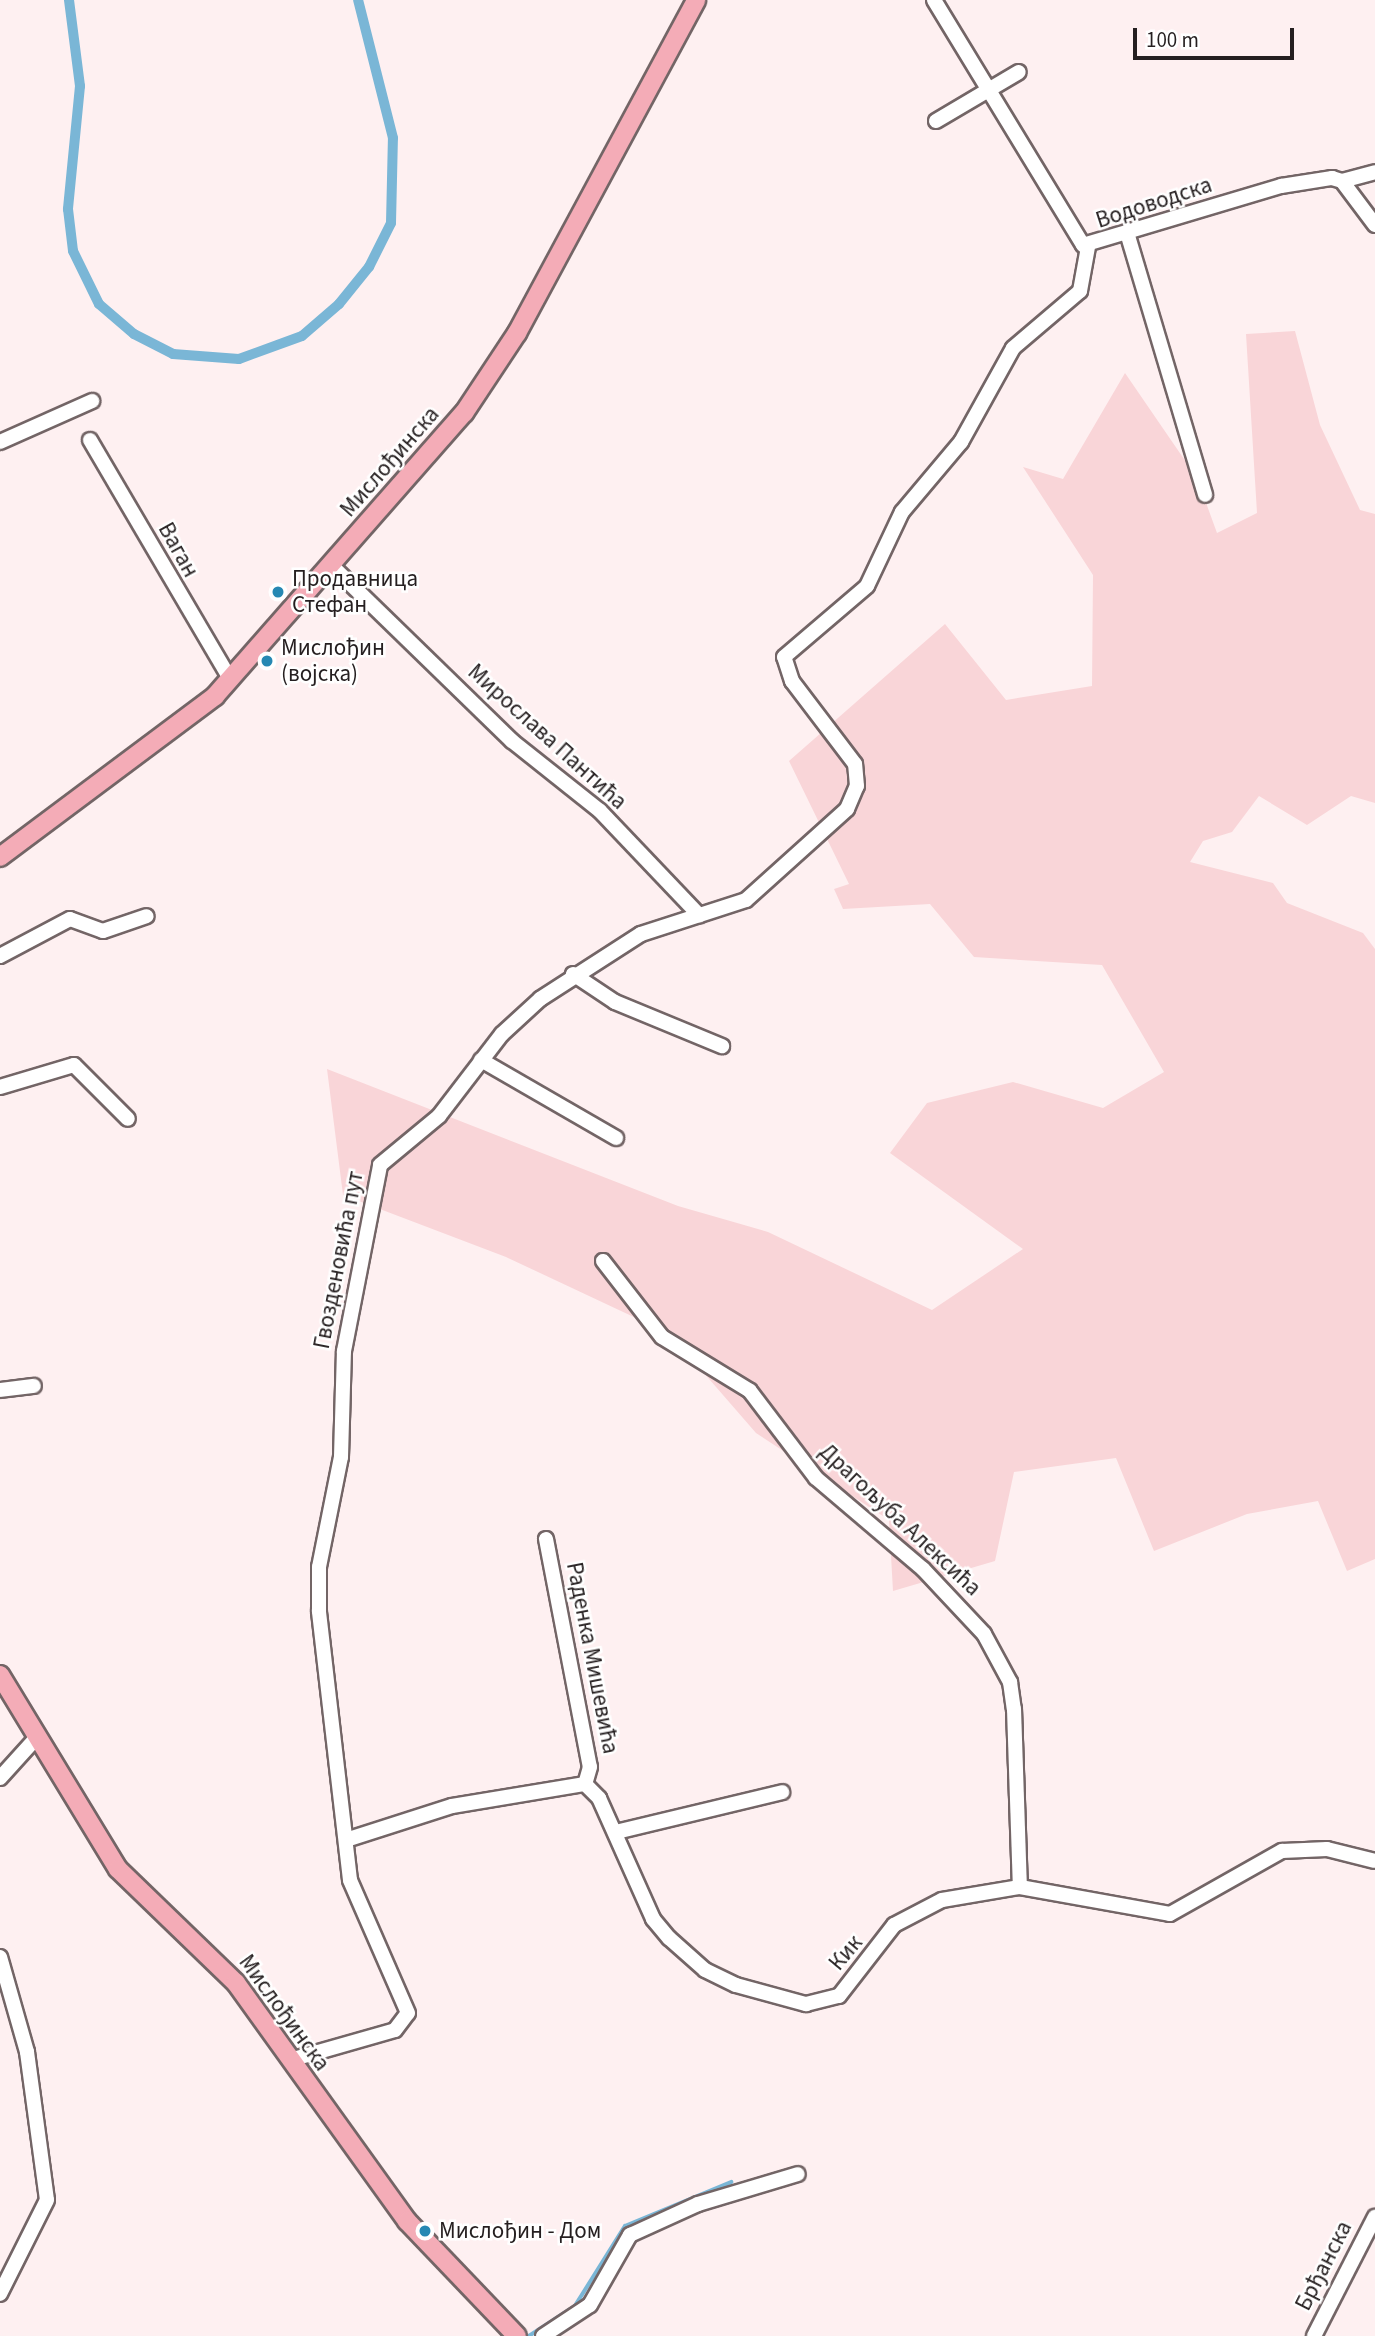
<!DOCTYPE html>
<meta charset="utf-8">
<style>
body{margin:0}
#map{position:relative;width:1375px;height:2336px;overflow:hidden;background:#fef0f1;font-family:"Source Sans 3",sans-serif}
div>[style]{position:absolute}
.green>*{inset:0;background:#f9d5d8}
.stream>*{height:3.5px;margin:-1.75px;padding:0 1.75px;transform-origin:1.75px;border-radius:1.75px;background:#7ab6d6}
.canal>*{height:10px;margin:-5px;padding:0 5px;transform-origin:5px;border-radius:5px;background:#7ab6d6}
.roads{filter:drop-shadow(2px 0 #736566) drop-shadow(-2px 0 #736566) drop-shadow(0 2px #736566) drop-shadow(0 -2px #736566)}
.minor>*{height:14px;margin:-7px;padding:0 7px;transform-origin:7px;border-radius:7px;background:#fff}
.major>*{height:18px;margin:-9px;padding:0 9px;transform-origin:9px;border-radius:9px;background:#f4acb7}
.dots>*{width:19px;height:19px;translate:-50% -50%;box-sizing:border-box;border:4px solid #fff;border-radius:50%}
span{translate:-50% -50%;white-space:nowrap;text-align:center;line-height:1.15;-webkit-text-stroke:5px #fff;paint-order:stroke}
.street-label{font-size:23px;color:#251f20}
.poi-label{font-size:23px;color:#251f20}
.left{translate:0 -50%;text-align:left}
.scale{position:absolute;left:1133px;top:28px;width:161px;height:32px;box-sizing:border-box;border:4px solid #251f20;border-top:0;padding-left:9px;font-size:21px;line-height:24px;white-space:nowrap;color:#251f20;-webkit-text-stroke:5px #fff;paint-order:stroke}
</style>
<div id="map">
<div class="green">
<div style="clip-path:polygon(1295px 331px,1320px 425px,1360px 510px,1375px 514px,1375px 803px,1351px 796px,1307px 825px,1259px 796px,1232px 832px,1203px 841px,1190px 862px,1273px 883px,1287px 903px,1363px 933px,1375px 949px,1375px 1559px,1347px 1571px,1318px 1501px,1247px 1514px,1154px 1551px,1116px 1458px,1014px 1472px,995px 1561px,893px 1591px,889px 1520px,756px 1433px,670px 1334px,506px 1257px,343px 1195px,327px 1069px,678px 1206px,768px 1232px,932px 1310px,1023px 1249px,890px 1153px,927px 1103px,1013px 1082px,1103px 1108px,1164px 1072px,1102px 965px,974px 957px,930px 904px,843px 909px,834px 889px,849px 884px,789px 761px,945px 624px,1006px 700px,1092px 686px,1093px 575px,1023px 467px,1063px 479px,1125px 373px,1197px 478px,1217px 533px,1257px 513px,1246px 334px)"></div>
</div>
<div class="stream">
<div style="left:529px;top:2336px;width:55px;rotate:-33.1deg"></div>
<div style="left:575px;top:2306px;width:94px;rotate:-58deg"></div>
<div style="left:625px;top:2226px;width:115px;rotate:-22.5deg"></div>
</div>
<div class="canal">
<div style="left:69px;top:0;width:87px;rotate:82.7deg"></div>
<div style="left:80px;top:86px;width:124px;rotate:95.6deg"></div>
<div style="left:68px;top:209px;width:42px;rotate:83.2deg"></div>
<div style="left:73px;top:251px;width:59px;rotate:63.9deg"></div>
<div style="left:99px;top:304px;width:46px;rotate:40.6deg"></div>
<div style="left:134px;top:334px;width:44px;rotate:27.1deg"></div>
<div style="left:173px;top:354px;width:66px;rotate:4.3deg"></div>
<div style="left:239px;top:359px;width:67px;rotate:-20.1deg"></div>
<div style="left:302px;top:336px;width:49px;rotate:-40.9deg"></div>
<div style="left:339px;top:304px;width:48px;rotate:-51deg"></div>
<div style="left:369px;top:267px;width:49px;rotate:-63.4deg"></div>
<div style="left:391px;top:223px;width:85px;rotate:-88.7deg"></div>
<div style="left:393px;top:138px;width:142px;rotate:-104.2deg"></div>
</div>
<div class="roads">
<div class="minor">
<div style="left:934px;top:0;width:287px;rotate:58.7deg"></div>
<div style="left:1083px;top:245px;width:207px;rotate:-16.6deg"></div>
<div style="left:1281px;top:186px;width:52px;rotate:-8.9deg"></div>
<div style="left:1332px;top:178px;width:10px;rotate:17deg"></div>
<div style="left:1342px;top:181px;width:55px;rotate:53.1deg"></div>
<div style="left:936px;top:121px;width:96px;rotate:-30.6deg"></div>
<div style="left:1342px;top:181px;width:34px;rotate:-15deg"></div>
<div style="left:1128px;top:236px;width:270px;rotate:73.4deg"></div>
<div style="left:90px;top:440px;width:278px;rotate:59.6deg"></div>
<div style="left:0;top:442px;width:101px;rotate:-24deg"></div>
<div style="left:332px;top:566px;width:251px;rotate:44.2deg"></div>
<div style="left:512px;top:741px;width:112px;rotate:38.5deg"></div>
<div style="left:600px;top:811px;width:144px;rotate:46.4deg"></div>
<div style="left:0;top:956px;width:79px;rotate:-27.9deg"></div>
<div style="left:70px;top:919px;width:35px;rotate:20deg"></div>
<div style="left:103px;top:931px;width:46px;rotate:-18.8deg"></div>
<div style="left:573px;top:974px;width:50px;rotate:33.7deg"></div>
<div style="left:615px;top:1002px;width:116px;rotate:22.4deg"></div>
<div style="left:481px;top:1060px;width:156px;rotate:30deg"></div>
<div style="left:0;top:1087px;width:77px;rotate:-16.6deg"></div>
<div style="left:74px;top:1065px;width:76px;rotate:45deg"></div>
<div style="left:603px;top:1261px;width:96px;rotate:52.2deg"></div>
<div style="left:662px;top:1337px;width:103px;rotate:31.5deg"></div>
<div style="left:750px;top:1391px;width:109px;rotate:52.8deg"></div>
<div style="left:816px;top:1478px;width:140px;rotate:40.4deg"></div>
<div style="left:923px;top:1569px;width:89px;rotate:46.8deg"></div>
<div style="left:984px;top:1634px;width:55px;rotate:61.6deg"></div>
<div style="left:1010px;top:1682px;width:27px;rotate:82deg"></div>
<div style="left:1014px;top:1709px;width:178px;rotate:88.1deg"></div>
<div style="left:0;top:1390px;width:34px;rotate:-7deg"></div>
<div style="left:546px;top:1539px;width:232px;rotate:79.1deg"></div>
<div style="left:590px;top:1767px;width:18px;rotate:106deg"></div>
<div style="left:0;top:1778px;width:57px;rotate:-47.9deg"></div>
<div style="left:616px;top:1832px;width:171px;rotate:-13.5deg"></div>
<div style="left:349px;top:1839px;width:108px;rotate:-17.8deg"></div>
<div style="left:452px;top:1806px;width:135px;rotate:-9.4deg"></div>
<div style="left:585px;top:1784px;width:20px;rotate:45deg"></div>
<div style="left:599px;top:1798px;width:133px;rotate:65.9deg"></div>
<div style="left:653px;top:1919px;width:25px;rotate:50deg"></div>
<div style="left:669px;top:1938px;width:48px;rotate:41.6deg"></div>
<div style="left:705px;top:1970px;width:34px;rotate:26deg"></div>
<div style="left:736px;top:1985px;width:73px;rotate:15.2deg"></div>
<div style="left:806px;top:2004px;width:34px;rotate:-14deg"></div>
<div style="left:839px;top:1996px;width:90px;rotate:-52.2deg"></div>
<div style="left:894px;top:1925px;width:54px;rotate:-27.5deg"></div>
<div style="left:942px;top:1900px;width:79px;rotate:-9.5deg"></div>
<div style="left:1020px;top:1887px;width:152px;rotate:10.2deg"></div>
<div style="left:1170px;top:1914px;width:129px;rotate:-29.4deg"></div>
<div style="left:1282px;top:1851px;width:45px;rotate:-2.5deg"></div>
<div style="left:1327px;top:1849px;width:49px;rotate:14deg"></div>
<div style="left:0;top:1957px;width:99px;rotate:74.1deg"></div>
<div style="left:27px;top:2052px;width:149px;rotate:82.3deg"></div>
<div style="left:47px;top:2200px;width:105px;rotate:116.6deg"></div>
<div style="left:290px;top:2060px;width:109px;rotate:-15.9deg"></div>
<div style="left:395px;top:2030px;width:21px;rotate:-53deg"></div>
<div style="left:408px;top:2013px;width:145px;rotate:-113.6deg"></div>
<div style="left:350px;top:1880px;width:271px;rotate:-96.6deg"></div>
<div style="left:319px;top:1611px;width:44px;rotate:-90deg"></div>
<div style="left:319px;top:1567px;width:112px;rotate:-78.7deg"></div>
<div style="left:341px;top:1457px;width:106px;rotate:-88.4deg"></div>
<div style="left:344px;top:1351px;width:189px;rotate:-79deg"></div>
<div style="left:380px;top:1165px;width:77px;rotate:-39.7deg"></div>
<div style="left:439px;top:1116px;width:103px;rotate:-52.5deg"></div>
<div style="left:502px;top:1034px;width:52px;rotate:-42.6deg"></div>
<div style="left:540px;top:999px;width:120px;rotate:-32.8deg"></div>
<div style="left:641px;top:934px;width:110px;rotate:-17.9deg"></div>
<div style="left:746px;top:900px;width:136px;rotate:-42deg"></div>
<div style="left:847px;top:809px;width:25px;rotate:-67deg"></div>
<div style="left:857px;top:786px;width:22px;rotate:-95deg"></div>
<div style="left:855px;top:764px;width:104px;rotate:-127.2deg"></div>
<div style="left:792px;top:681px;width:25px;rotate:-108deg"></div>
<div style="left:784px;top:657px;width:109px;rotate:-40.5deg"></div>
<div style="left:867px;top:586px;width:82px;rotate:-64.7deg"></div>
<div style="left:902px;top:512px;width:92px;rotate:-49.9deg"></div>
<div style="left:961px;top:442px;width:107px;rotate:-61deg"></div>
<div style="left:1013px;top:348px;width:88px;rotate:-40.4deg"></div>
<div style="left:1080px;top:291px;width:45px;rotate:-79.7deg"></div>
<div style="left:543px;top:2336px;width:56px;rotate:-33.4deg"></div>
<div style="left:590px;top:2305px;width:81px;rotate:-60.3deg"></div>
<div style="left:630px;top:2235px;width:75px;rotate:-24.5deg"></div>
<div style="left:698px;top:2204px;width:104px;rotate:-16.7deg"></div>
<div style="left:1314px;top:2336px;width:134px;rotate:-62.9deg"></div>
</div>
<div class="major">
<div style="left:0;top:857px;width:269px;rotate:-36.8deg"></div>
<div style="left:215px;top:696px;width:377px;rotate:-48.7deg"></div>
<div style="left:464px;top:413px;width:96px;rotate:-56.5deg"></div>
<div style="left:517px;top:333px;width:378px;rotate:-61.7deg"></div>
<div style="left:0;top:1675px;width:227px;rotate:58.7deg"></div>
<div style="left:118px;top:1869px;width:164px;rotate:44deg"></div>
<div style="left:236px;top:1983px;width:293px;rotate:54.3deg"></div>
<div style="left:407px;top:2221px;width:159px;rotate:46.3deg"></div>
</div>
</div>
<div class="dots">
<div style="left:278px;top:592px;background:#2688b3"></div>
<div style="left:267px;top:661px;background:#2688b3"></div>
<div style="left:425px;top:2231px;background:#2688b3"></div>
</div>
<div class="street-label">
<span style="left:1154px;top:203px;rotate:-18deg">Водоводска</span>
<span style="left:390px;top:462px;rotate:-49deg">Мислођинска</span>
<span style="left:178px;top:550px;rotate:61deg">Ваган</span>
<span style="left:547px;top:737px;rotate:42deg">Мирослава Пантића</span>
<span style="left:339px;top:1260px;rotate:-79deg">Гвозденовића пут</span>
<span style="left:900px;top:1520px;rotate:43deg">Драгољуба Алексића</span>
<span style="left:592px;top:1658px;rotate:79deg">Раденка Мишевића</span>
<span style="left:846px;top:1953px;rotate:-50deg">Кик</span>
<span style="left:284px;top:2013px;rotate:54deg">Мислођинска</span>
<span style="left:1324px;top:2266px;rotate:-63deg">Брђанска</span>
</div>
<div class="poi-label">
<span class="left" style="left:292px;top:592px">Продавница<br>Стефан</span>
<span class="left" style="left:281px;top:661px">Мислођин<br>(војска)</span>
<span class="left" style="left:439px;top:2231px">Мислођин - Дом</span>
</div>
<div class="scale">100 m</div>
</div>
